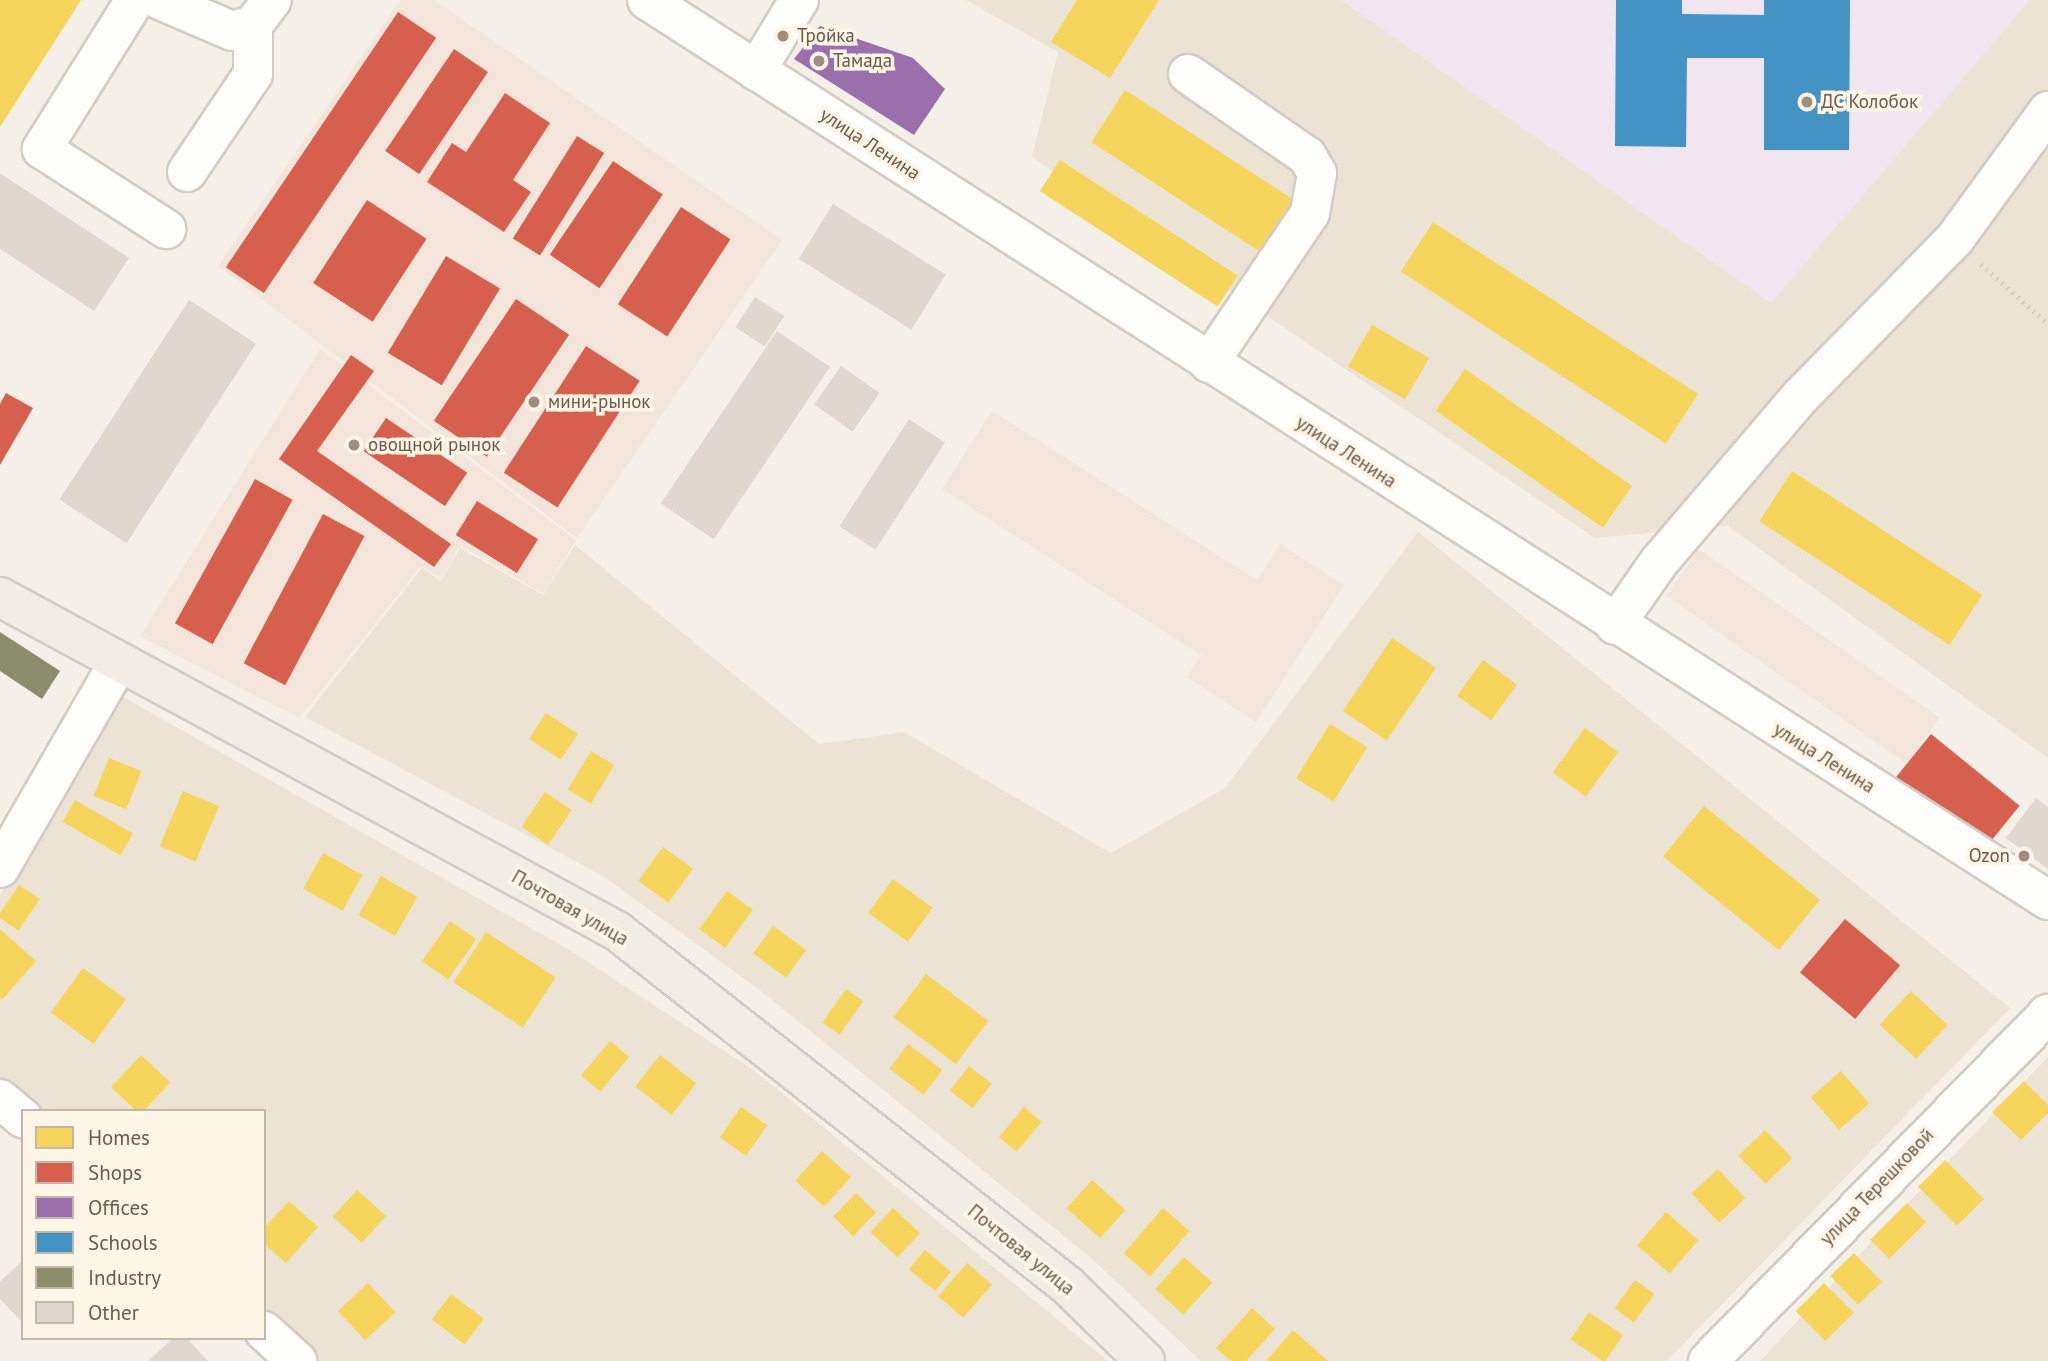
<!DOCTYPE html>
<meta charset="utf-8">
<style>
body{margin:0}
#map{position:relative;width:2048px;height:1361px;overflow:hidden;background:#f4f0e7;font-family:"PT Sans",sans-serif}
div>[style]{position:absolute}
.residential>*{inset:0;background:#ede3d4}
.commercial>*{inset:0;background:#f4e5da;transform-origin:0 0}
.education>*{inset:0;background:#f1e6ef}
.homes>*{inset:0;background:#f6d55c;transform-origin:0 0}
.shops>*{inset:0;background:#d6604d;transform-origin:0 0}
.offices>*{inset:0;background:#9970ab}
.schools>*{inset:0;background:#4393c3}
.industry>*{inset:0;background:#8c8c6e}
.building>*{inset:0;background:#e0d8cf;transform-origin:0 0}
.path>*{height:4.5px;margin-top:-2.25px;transform-origin:0;background:repeating-linear-gradient(90deg,#d6cfc9 0 2px,transparent 0 7px)}
.roads{filter:drop-shadow(2px 0 #d2ccc4) drop-shadow(-2px 0 #d2ccc4) drop-shadow(0 2px #d2ccc4) drop-shadow(0 -2px #d2ccc4)}
.minor>*{height:38px;margin:-19px;padding:0 19px;transform-origin:19px;border-radius:19px;background:#fdfdfb}
.major>*{height:38px;margin:-19px;padding:0 19px;transform-origin:19px;border-radius:19px;background:#f1ece4}
.dots>*{width:19px;height:19px;translate:-50% -50%;box-sizing:border-box;border:4px solid #fdf5e6;border-radius:50%}
span{translate:-50% -50%;white-space:nowrap;text-align:center;line-height:1.15;-webkit-text-stroke:7px #fdf5e6;paint-order:stroke}
.poi-label{font-size:19px;color:#6f584a}
.left{translate:0 -50%;text-align:left}
.right{translate:-100% -50%;text-align:right}
.street-label{font-size:19px;color:#6f584a}
.legend{position:absolute;left:21px;top:1109px;width:245px;height:231px;box-sizing:border-box;background:#fdf5e6;border:2px solid #c4b6a8;margin:0;padding:9px 12px;list-style:none;font-size:21px;color:#6f584a}
.legend li{display:flex;align-items:center;gap:14px;height:35px}
.legend b{width:35px;border:2px solid #c4b6a8}
</style>
<div id="map">
<div class="residential">
<div style="clip-path:polygon(966px 0,2048px 0,2048px 758px,1728px 526px,1595px 538px,1032px 157px,1058px 52px)"></div>
<div style="clip-path:polygon(1418px 532px,2010px 1008px,1667px 1361px,1201px 1361px,1090px 1257px,757px 988px,603px 876px,305px 717px,422px 568px,441px 581px,460px 548px,543px 595px,575px 545px,819px 744px,904px 732px,1111px 853px,1225px 788px)"></div>
<div style="clip-path:polygon(118px 694px,568px 949px,755px 1071px,1108px 1361px,315px 1361px,264px 1314px,264px 1111px,38px 1111px,0 1079px,0 895px)"></div>
<div style="clip-path:polygon(2048px 1057px,2048px 1361px,1760px 1361px,1912px 1199px)"></div>
</div>
<div class="commercial">
<div style="clip-path:polygon(400px 0,434px 0,782px 240px,577px 538px,218px 266px)"></div>
<div style="clip-path:polygon(320px 349px,576px 540px,543px 594px,460px 545px,441px 579px,421px 566px,299px 718px,140px 636px)"></div>
<div style="clip-path:polygon(992px 411px,1257px 580px,1280px 544px,1344px 585px,1256px 722px,1187px 677px,1201px 655px,942px 489px)"></div>
<div style="left:1699px;top:549px;width:294px;height:57px;rotate:35deg"></div>
</div>
<div class="education">
<div style="clip-path:polygon(1341px 0,2030px 0,1771px 303px)"></div>
</div>
<div class="homes">
<div style="clip-path:polygon(0 0,81px 0,0 127px)"></div>
<div style="clip-path:polygon(1077px 0,1159px 0,1110px 78px,1051px 42px)"></div>
<div style="left:1125px;top:90px;width:206px;height:62px;rotate:33deg"></div>
<div style="left:1060px;top:160px;width:212px;height:37px;rotate:33deg"></div>
<div style="left:1433px;top:222px;width:316px;height:59px;rotate:33deg"></div>
<div style="left:1372px;top:325px;width:66px;height:48px;rotate:30deg"></div>
<div style="left:1465px;top:369px;width:204px;height:51px;rotate:35deg"></div>
<div style="left:1792px;top:471px;width:227px;height:60px;rotate:33deg"></div>
<div style="left:1392px;top:638px;width:53px;height:88px;rotate:34deg"></div>
<div style="left:1483px;top:660px;width:42px;height:44px;rotate:36deg"></div>
<div style="left:546px;top:713px;width:38px;height:31px;rotate:33deg"></div>
<div style="left:1330px;top:724px;width:44px;height:64px;rotate:32deg"></div>
<div style="left:1585px;top:728px;width:41px;height:55px;rotate:36deg"></div>
<div style="left:591px;top:751px;width:27px;height:45px;rotate:31deg"></div>
<div style="left:109px;top:758px;width:35px;height:41px;rotate:22deg"></div>
<div style="left:183px;top:791px;width:39px;height:60px;rotate:23deg"></div>
<div style="left:545px;top:792px;width:32px;height:42px;rotate:34deg"></div>
<div style="left:75px;top:800px;width:67px;height:25px;rotate:30deg"></div>
<div style="left:1704px;top:806px;width:149px;height:65px;rotate:39deg"></div>
<div style="left:663px;top:847px;width:37px;height:42px;rotate:36deg"></div>
<div style="left:323px;top:853px;width:45px;height:41px;rotate:29deg"></div>
<div style="left:381px;top:876px;width:42px;height:45px;rotate:30deg"></div>
<div style="left:893px;top:879px;width:49px;height:42px;rotate:36deg"></div>
<div style="left:19px;top:885px;width:25px;height:38px;rotate:34deg"></div>
<div style="left:727px;top:891px;width:32px;height:47px;rotate:36deg"></div>
<div style="left:450px;top:921px;width:32px;height:49px;rotate:35deg"></div>
<div style="left:773px;top:926px;width:41px;height:34px;rotate:36deg"></div>
<div style="clip-path:polygon(0 929px,36px 961px,2px 1000px,0 998px)"></div>
<div style="left:486px;top:932px;width:83px;height:60px;rotate:33deg"></div>
<div style="left:83px;top:968px;width:53px;height:55px;rotate:36deg"></div>
<div style="left:926px;top:974px;width:78px;height:54px;rotate:37deg"></div>
<div style="left:846px;top:989px;width:21px;height:41px;rotate:35deg"></div>
<div style="left:1911px;top:991px;width:50px;height:46px;rotate:43deg"></div>
<div style="left:610px;top:1041px;width:25px;height:45px;rotate:40deg"></div>
<div style="left:908px;top:1044px;width:43px;height:31px;rotate:37deg"></div>
<div style="left:141px;top:1055px;width:40px;height:44px;rotate:43deg"></div>
<div style="left:660px;top:1055px;width:46px;height:40px;rotate:38deg"></div>
<div style="left:969px;top:1066px;width:29px;height:31px;rotate:38deg"></div>
<div style="left:1841px;top:1071px;width:43px;height:40px;rotate:49deg"></div>
<div style="clip-path:polygon(2024px 1081px,2048px 1105px,2048px 1113px,2021px 1140px,1992px 1112px)"></div>
<div style="left:741px;top:1107px;width:32px;height:37px;rotate:35deg"></div>
<div style="left:1024px;top:1107px;width:23px;height:39px;rotate:40deg"></div>
<div style="left:1765px;top:1130px;width:39px;height:37px;rotate:46deg"></div>
<div style="left:822px;top:1151px;width:39px;height:40px;rotate:42deg"></div>
<div style="left:1945px;top:1160px;width:55px;height:38px;rotate:45deg"></div>
<div style="left:1718px;top:1169px;width:40px;height:36px;rotate:47deg"></div>
<div style="left:1092px;top:1180px;width:45px;height:38px;rotate:42deg"></div>
<div style="left:357px;top:1190px;width:39px;height:36px;rotate:42deg"></div>
<div style="left:856px;top:1193px;width:28px;height:33px;rotate:44deg"></div>
<div style="clip-path:polygon(289px 1201px,318px 1227px,286px 1263px,264px 1244px,264px 1228px)"></div>
<div style="left:1907px;top:1203px;width:27px;height:52px;rotate:45deg"></div>
<div style="left:893px;top:1208px;width:37px;height:33px;rotate:43deg"></div>
<div style="left:1163px;top:1208px;width:35px;height:60px;rotate:41deg"></div>
<div style="left:1666px;top:1212px;width:43px;height:44px;rotate:41deg"></div>
<div style="left:925px;top:1250px;width:34px;height:25px;rotate:40deg"></div>
<div style="left:1854px;top:1253px;width:40px;height:33px;rotate:46deg"></div>
<div style="left:1184px;top:1257px;width:38px;height:43px;rotate:42deg"></div>
<div style="left:967px;top:1263px;width:33px;height:44px;rotate:41deg"></div>
<div style="left:1635px;top:1280px;width:24px;height:35px;rotate:36deg"></div>
<div style="left:368px;top:1283px;width:40px;height:41px;rotate:47deg"></div>
<div style="left:1824px;top:1283px;width:42px;height:40px;rotate:45deg"></div>
<div style="left:451px;top:1294px;width:41px;height:32px;rotate:37deg"></div>
<div style="clip-path:polygon(1252px 1308px,1275px 1329px,1246px 1361px,1231px 1361px,1216px 1348px)"></div>
<div style="left:1589px;top:1312px;width:41px;height:33px;rotate:34deg"></div>
<div style="clip-path:polygon(1293px 1330px,1328px 1361px,1266px 1361px)"></div>
</div>
<div class="shops">
<div style="left:398px;top:12px;width:46px;height:308px;rotate:34deg"></div>
<div style="left:454px;top:49px;width:41px;height:123px;rotate:34deg"></div>
<div style="clip-path:polygon(505px 93px,550px 123px,513px 180px,531px 192px,504px 232px,427px 182px,452px 143px,466px 152px)"></div>
<div style="left:577px;top:136px;width:32px;height:121px;rotate:32deg"></div>
<div style="left:613px;top:161px;width:60px;height:113px;rotate:34deg"></div>
<div style="left:367px;top:200px;width:71px;height:99px;rotate:33deg"></div>
<div style="left:681px;top:207px;width:59px;height:116px;rotate:33deg"></div>
<div style="left:446px;top:256px;width:63px;height:113px;rotate:31deg"></div>
<div style="left:516px;top:299px;width:64px;height:147px;rotate:34deg"></div>
<div style="left:586px;top:346px;width:64px;height:151px;rotate:33deg"></div>
<div style="clip-path:polygon(351px 355px,374px 371px,317px 451px,451px 544px,434px 567px,279px 459px)"></div>
<div style="clip-path:polygon(6px 393px,33px 408px,0 465px,0 404px)"></div>
<div style="left:386px;top:418px;width:98px;height:40px;rotate:34deg"></div>
<div style="left:255px;top:479px;width:43px;height:165px;rotate:29deg"></div>
<div style="left:477px;top:501px;width:72px;height:40px;rotate:32deg"></div>
<div style="left:323px;top:514px;width:47px;height:169px;rotate:28deg"></div>
<div style="left:1931px;top:734px;width:114px;height:59px;rotate:39deg"></div>
<div style="left:1845px;top:919px;width:72px;height:70px;rotate:40deg"></div>
</div>
<div class="offices">
<div style="clip-path:polygon(820px 26px,913px 58px,945px 89px,914px 135px,794px 59px)"></div>
</div>
<div class="schools">
<div style="clip-path:polygon(1616px 0,1682px 0,1682px 14px,1764px 15px,1764px 0,1850px 0,1849px 150px,1764px 150px,1764px 58px,1687px 58px,1686px 147px,1615px 146px)"></div>
</div>
<div class="industry">
<div style="clip-path:polygon(0 632px,60px 671px,42px 699px,0 671px)"></div>
</div>
<div class="building">
<div style="clip-path:polygon(0 173px,129px 258px,94px 311px,0 249px)"></div>
<div style="left:833px;top:204px;width:133px;height:65px;rotate:32deg"></div>
<div style="left:755px;top:297px;width:35px;height:36px;rotate:33deg"></div>
<div style="left:189px;top:300px;width:80px;height:238px;rotate:33deg"></div>
<div style="left:777px;top:331px;width:64px;height:208px;rotate:34deg"></div>
<div style="left:841px;top:366px;width:47px;height:47px;rotate:35deg"></div>
<div style="left:909px;top:419px;width:43px;height:128px;rotate:33deg"></div>
<div style="clip-path:polygon(2036px 798px,2048px 807px,2048px 869px,2006px 838px)"></div>
<div style="clip-path:polygon(23px 1260px,23px 1323px,0 1299px,0 1282px)"></div>
<div style="clip-path:polygon(173px 1338px,187px 1338px,208px 1361px,148px 1361px)"></div>
</div>
<div class="path">
<div style="left:1981px;top:264px;width:90px;rotate:41.8deg"></div>
</div>
<div class="roads">
<div class="minor">
<div style="left:135px;top:0;width:176px;rotate:122deg"></div>
<div style="left:42px;top:149px;width:148px;rotate:32.8deg"></div>
<div style="left:160px;top:0;width:78px;rotate:23.3deg"></div>
<div style="left:232px;top:31px;width:22px;rotate:-16deg"></div>
<div style="left:253px;top:25px;width:31px;rotate:-53deg"></div>
<div style="left:647px;top:0;width:1665px;rotate:32.72deg"></div>
<div style="left:756px;top:71px;width:83px;rotate:-58.8deg"></div>
<div style="left:1188px;top:74px;width:145px;rotate:34.6deg"></div>
<div style="left:1307px;top:156px;width:20px;rotate:60deg"></div>
<div style="left:1317px;top:173px;width:41px;rotate:99.9deg"></div>
<div style="left:1310px;top:213px;width:181px;rotate:124deg"></div>
<div style="left:187px;top:172px;width:118px;rotate:-56deg"></div>
<div style="left:253px;top:74px;width:49px;rotate:-90deg"></div>
<div style="left:1615px;top:625px;width:77px;rotate:-55.1deg"></div>
<div style="left:1659px;top:562px;width:218px;rotate:-49.5deg"></div>
<div style="left:1801px;top:396px;width:219px;rotate:-45.6deg"></div>
<div style="left:1954px;top:240px;width:160px;rotate:-53.9deg"></div>
<div style="left:0;top:868px;width:236px;rotate:-60deg"></div>
<div style="left:0;top:1099px;width:30px;rotate:40deg"></div>
<div style="left:264px;top:1331px;width:45px;rotate:42.3deg"></div>
<div style="left:1708px;top:1361px;width:486px;rotate:-45.6deg"></div>
</div>
<div class="major">
<div style="left:0;top:597px;width:702px;rotate:28.43deg"></div>
<div style="left:617px;top:931px;width:573px;rotate:38.19deg"></div>
<div style="left:1067px;top:1285px;width:109px;rotate:44.3deg"></div>
</div>
</div>
<div class="dots">
<div style="left:783px;top:36px;background:#9e8d81"></div>
<div style="left:819px;top:61px;background:#9e8d81"></div>
<div style="left:1807px;top:102px;background:#9e8d81"></div>
<div style="left:534px;top:402px;background:#9e8d81"></div>
<div style="left:354px;top:445px;background:#9e8d81"></div>
<div style="left:2024px;top:856px;background:#9e8d81"></div>
</div>
<div class="poi-label">
<span class="left" style="left:797px;top:36px">Тройка</span>
<span class="left" style="left:833px;top:61px">Тамада</span>
<span class="left" style="left:1821px;top:102px">ДС Колобок</span>
<span class="left" style="left:548px;top:402px">мини-рынок</span>
<span class="left" style="left:368px;top:445px">овощной рынок</span>
<span class="right" style="left:2010px;top:856px">Ozon</span>
</div>
<div class="street-label">
<span style="left:870px;top:144px;rotate:33deg">улица Ленина</span>
<span style="left:1346px;top:452px;rotate:33deg">улица Ленина</span>
<span style="left:1824px;top:758px;rotate:32deg">улица Ленина</span>
<span style="left:570px;top:908px;rotate:30deg">Почтовая улица</span>
<span style="left:1877px;top:1187px;rotate:-46deg">улица Терешковой</span>
<span style="left:1021px;top:1250px;rotate:39deg">Почтовая улица</span>
</div>
<ul class="legend">
<li><b style="height:19px;background:#f6d55c"></b>Homes</li>
<li><b style="height:19px;background:#d6604d"></b>Shops</li>
<li><b style="height:19px;background:#9970ab"></b>Offices</li>
<li><b style="height:19px;background:#4393c3"></b>Schools</li>
<li><b style="height:19px;background:#8c8c6e"></b>Industry</li>
<li><b style="height:19px;background:#e0d8cf"></b>Other</li>
</ul>
</div>
